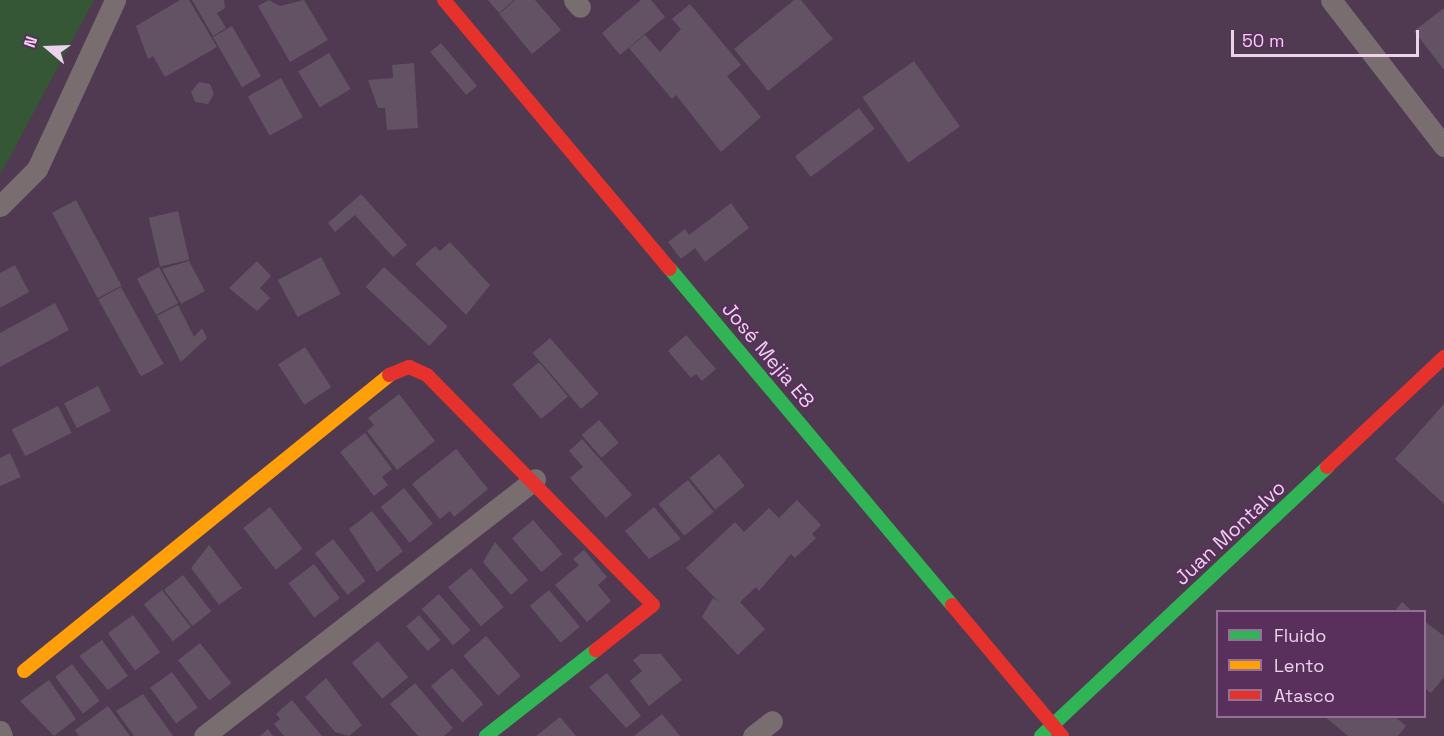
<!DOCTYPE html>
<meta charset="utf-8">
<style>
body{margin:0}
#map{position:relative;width:1444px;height:736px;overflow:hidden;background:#503a52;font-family:"Space Grotesk",sans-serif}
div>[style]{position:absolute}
.green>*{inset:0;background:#355736}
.building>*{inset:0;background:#635164;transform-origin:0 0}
.street>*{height:21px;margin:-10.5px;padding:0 10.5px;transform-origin:10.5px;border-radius:10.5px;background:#7a6d70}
.fast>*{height:14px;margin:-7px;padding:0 7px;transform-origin:7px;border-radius:7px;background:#30b455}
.slow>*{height:14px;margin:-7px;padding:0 7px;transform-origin:7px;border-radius:7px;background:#ff9f0a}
.jam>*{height:14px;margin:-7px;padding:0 7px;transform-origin:7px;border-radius:7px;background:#e5322d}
span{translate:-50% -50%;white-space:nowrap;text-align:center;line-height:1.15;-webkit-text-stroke:4.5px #592f5c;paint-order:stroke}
.street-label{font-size:20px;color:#ecd2ed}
.legend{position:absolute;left:1216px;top:610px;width:210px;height:108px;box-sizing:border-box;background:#592f5c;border:2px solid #947096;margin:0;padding:8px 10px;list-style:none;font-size:18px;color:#ecd2ed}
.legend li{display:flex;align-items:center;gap:12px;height:30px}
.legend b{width:30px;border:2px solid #947096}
.north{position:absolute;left:18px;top:18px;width:60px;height:60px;-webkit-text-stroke:4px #592f5c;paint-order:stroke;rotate:289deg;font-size:16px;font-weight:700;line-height:24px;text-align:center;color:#ecd2ed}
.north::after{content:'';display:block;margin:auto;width:21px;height:27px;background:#ecd2ed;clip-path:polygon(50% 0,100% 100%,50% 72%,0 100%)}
.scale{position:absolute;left:1231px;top:30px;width:188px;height:27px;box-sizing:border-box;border:3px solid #ecd2ed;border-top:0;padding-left:8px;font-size:18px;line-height:21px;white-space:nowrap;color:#ecd2ed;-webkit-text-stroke:4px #592f5c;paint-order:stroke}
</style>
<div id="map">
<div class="green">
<div style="clip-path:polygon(0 0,94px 0,0 175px)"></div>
</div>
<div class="building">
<div style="clip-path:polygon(180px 0,189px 0,217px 47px,165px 77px,153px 56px,148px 59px,136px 26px)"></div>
<div style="clip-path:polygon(192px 0,224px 0,225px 8px,217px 13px,226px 28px,213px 36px)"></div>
<div style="clip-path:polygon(269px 0,280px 6px,304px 0,328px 40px,290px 62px,258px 6px)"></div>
<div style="clip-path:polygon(488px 0,514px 0,499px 13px)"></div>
<div style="clip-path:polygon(515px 0,535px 0,561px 30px,532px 54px,499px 14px)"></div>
<div style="clip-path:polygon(641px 0,651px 0,665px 17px,620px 55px,602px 33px)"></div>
<div style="clip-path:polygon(794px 0,801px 0,833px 39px,768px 91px,734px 49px)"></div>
<div style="clip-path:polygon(690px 4px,741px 65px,727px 76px,761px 117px,721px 152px,676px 95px,672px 99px,629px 48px,645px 35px,660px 52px,681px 29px,672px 19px)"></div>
<div style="clip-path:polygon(1444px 8px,1444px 70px,1414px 31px)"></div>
<div style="left:232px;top:26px;width:58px;height:22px;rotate:60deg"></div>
<div style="left:441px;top:43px;width:56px;height:14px;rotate:50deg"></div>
<div style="left:329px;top:53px;width:42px;height:36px;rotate:59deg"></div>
<div style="left:914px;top:61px;width:80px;height:63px;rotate:55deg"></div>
<div style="clip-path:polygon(414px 63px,418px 128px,387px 130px,385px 108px,378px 108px,368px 80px,393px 78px,392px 65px)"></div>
<div style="left:281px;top:78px;width:45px;height:38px;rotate:61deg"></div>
<div style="clip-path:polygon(199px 82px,210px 84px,214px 94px,208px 104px,195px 102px,191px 92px)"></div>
<div style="left:859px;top:108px;width:26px;height:80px;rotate:53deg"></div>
<div style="clip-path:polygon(361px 194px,407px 245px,393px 257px,355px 215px,335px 232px,328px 223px)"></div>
<div style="left:76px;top:200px;width:97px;height:27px;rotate:62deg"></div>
<div style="clip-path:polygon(731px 203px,749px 228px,705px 262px,695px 248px,681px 259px,668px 242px,685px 229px,689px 235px)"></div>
<div style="left:178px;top:211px;width:50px;height:30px;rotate:77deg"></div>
<div style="clip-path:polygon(450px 242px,490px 285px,466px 315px,415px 264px,435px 246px,440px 251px)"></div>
<div style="left:321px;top:257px;width:42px;height:49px;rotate:62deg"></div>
<div style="clip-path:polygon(189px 261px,205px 291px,181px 304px,162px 269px)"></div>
<div style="clip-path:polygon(257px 261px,271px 276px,260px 288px,270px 298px,257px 311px,229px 288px)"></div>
<div style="clip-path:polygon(15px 265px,29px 292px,0 308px,0 273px)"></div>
<div style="left:159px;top:267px;width:41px;height:25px;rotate:62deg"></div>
<div style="left:384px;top:267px;width:87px;height:27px;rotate:43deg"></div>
<div style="left:121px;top:287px;width:88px;height:26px;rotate:61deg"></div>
<div style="clip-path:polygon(55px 303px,69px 330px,0 367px,0 333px)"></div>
<div style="clip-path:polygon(178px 305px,194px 337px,202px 328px,207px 338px,181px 362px,157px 316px)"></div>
<div style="clip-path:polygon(686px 335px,716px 369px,702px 381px,696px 374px,691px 378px,668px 351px)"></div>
<div style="left:550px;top:338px;width:74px;height:23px;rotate:49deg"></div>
<div style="left:305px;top:347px;width:48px;height:32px;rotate:57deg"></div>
<div style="left:539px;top:362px;width:45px;height:35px;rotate:50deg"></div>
<div style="left:98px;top:386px;width:28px;height:38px;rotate:63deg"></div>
<div style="clip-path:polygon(399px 394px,435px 441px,397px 470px,367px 431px,374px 425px,368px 418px)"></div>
<div style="clip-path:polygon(1444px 404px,1444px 504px,1395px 459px)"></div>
<div style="left:58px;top:406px;width:30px;height:52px;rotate:63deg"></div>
<div style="left:599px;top:420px;width:30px;height:23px;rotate:49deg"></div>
<div style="clip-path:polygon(365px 433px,392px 469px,382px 477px,388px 485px,374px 496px,340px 452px)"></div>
<div style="clip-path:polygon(582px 439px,632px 495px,606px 518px,570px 478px,583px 467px,569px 451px)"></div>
<div style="clip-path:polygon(456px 449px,488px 489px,454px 517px,450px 511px,440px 519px,412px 484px)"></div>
<div style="clip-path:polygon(10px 453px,21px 477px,0 486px,0 458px)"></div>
<div style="left:719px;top:454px;width:41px;height:38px;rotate:51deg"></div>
<div style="left:688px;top:480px;width:41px;height:38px;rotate:51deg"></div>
<div style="left:404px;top:488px;width:46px;height:30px;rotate:51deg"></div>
<div style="clip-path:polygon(797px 500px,821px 525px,812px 534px,816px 538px,795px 558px,791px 554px,759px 591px,756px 587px,740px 602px,765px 629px,738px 655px,702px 617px,713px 598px,719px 602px,686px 568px,735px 522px,744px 532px,769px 508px,779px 518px)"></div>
<div style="left:270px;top:507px;width:53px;height:34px;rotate:52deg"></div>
<div style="clip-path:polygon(654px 507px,681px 539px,649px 559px,625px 531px)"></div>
<div style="clip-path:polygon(372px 511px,403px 551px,377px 572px,349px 529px)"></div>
<div style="left:533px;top:520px;width:45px;height:28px;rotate:49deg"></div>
<div style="left:333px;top:539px;width:53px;height:23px;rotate:52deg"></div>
<div style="clip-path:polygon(495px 542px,528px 580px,511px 595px,483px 562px)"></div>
<div style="clip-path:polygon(209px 545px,242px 588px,219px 605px,191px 568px)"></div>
<div style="clip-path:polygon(584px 550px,607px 577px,598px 585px,611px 601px,587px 622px,555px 585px,579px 565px,573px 559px)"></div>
<div style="left:314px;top:564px;width:43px;height:32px;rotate:53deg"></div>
<div style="left:471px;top:568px;width:51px;height:30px;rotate:50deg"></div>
<div style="left:183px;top:575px;width:46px;height:24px;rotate:52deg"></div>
<div style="left:162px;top:590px;width:47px;height:23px;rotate:52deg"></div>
<div style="left:549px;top:590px;width:48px;height:25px;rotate:50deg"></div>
<div style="left:439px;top:594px;width:48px;height:23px;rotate:49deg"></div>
<div style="clip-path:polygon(1402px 602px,1413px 612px,1394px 612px)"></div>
<div style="left:133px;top:615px;width:46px;height:31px;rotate:54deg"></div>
<div style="left:419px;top:615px;width:33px;height:17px;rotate:49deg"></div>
<div style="clip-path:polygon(1424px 621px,1444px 636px,1444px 677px,1431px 693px,1424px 688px)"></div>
<div style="left:486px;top:636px;width:53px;height:30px;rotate:49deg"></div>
<div style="clip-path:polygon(102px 640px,128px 676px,108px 690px,79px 656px)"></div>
<div style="left:378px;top:641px;width:47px;height:34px;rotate:50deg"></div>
<div style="left:200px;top:643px;width:51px;height:28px;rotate:52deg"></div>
<div style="clip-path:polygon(641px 654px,661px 654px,682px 680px,649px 706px,630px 681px,642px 671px,633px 660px)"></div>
<div style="left:72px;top:664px;width:46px;height:21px;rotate:53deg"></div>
<div style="left:452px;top:668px;width:48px;height:28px;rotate:49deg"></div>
<div style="left:172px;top:672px;width:44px;height:27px;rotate:54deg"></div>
<div style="clip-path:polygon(607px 673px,641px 716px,626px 728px,589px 687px)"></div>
<div style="clip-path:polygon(326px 678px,362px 725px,349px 736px,335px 732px,305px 697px)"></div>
<div style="clip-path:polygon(49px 680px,76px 719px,54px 736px,20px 701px)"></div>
<div style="clip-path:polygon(415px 683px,453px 728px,444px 736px,418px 736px,390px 704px)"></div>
<div style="clip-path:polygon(143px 694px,173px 736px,134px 736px,116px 711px)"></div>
<div style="clip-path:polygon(292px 700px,322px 736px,284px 736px,274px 724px,280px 719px,276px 714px)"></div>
<div style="clip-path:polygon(108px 706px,130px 736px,79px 736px,75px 730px)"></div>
<div style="clip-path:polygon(662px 714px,680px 736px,634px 736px)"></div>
<div style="clip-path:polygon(1324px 716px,1394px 716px,1406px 726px,1398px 736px,1348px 736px)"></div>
<div style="clip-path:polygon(560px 717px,576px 736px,536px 736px)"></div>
<div style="clip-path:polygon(268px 729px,273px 736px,260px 736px)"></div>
</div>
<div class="street">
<div style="left:574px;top:0;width:9px;rotate:49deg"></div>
<div style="left:1331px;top:0;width:185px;rotate:52.3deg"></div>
<div style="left:0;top:206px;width:52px;rotate:-45deg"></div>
<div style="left:37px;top:169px;width:186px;rotate:-65.2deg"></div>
<div style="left:0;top:731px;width:5px;rotate:68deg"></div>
<div style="left:204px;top:736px;width:419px;rotate:-37.8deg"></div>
<div style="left:753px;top:736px;width:24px;rotate:-38deg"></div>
</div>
<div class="fast">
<div style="left:670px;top:269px;width:439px;rotate:50deg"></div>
<div style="left:486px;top:736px;width:140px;rotate:-38deg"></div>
<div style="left:1041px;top:736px;width:393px;rotate:-43.2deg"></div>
</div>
<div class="slow">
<div style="left:24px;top:671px;width:470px;rotate:-39deg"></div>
</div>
<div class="jam">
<div style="left:444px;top:0;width:351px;rotate:50deg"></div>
<div style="left:389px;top:375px;width:22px;rotate:-22deg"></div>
<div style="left:409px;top:367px;width:20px;rotate:24deg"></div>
<div style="left:427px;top:375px;width:322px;rotate:45.5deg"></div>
<div style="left:653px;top:605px;width:73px;rotate:141.7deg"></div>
<div style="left:1327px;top:467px;width:161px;rotate:-43.2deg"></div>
<div style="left:952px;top:605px;width:171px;rotate:50deg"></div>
</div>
<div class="street-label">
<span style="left:768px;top:355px;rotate:50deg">José Mejia E8</span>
<span style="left:1230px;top:533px;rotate:-43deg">Juan Montalvo</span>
</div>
<ul class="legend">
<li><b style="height:8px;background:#30b455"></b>Fluido</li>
<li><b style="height:8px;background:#ff9f0a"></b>Lento</li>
<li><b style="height:8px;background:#e5322d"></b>Atasco</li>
</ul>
<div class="north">N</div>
<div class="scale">50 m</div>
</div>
